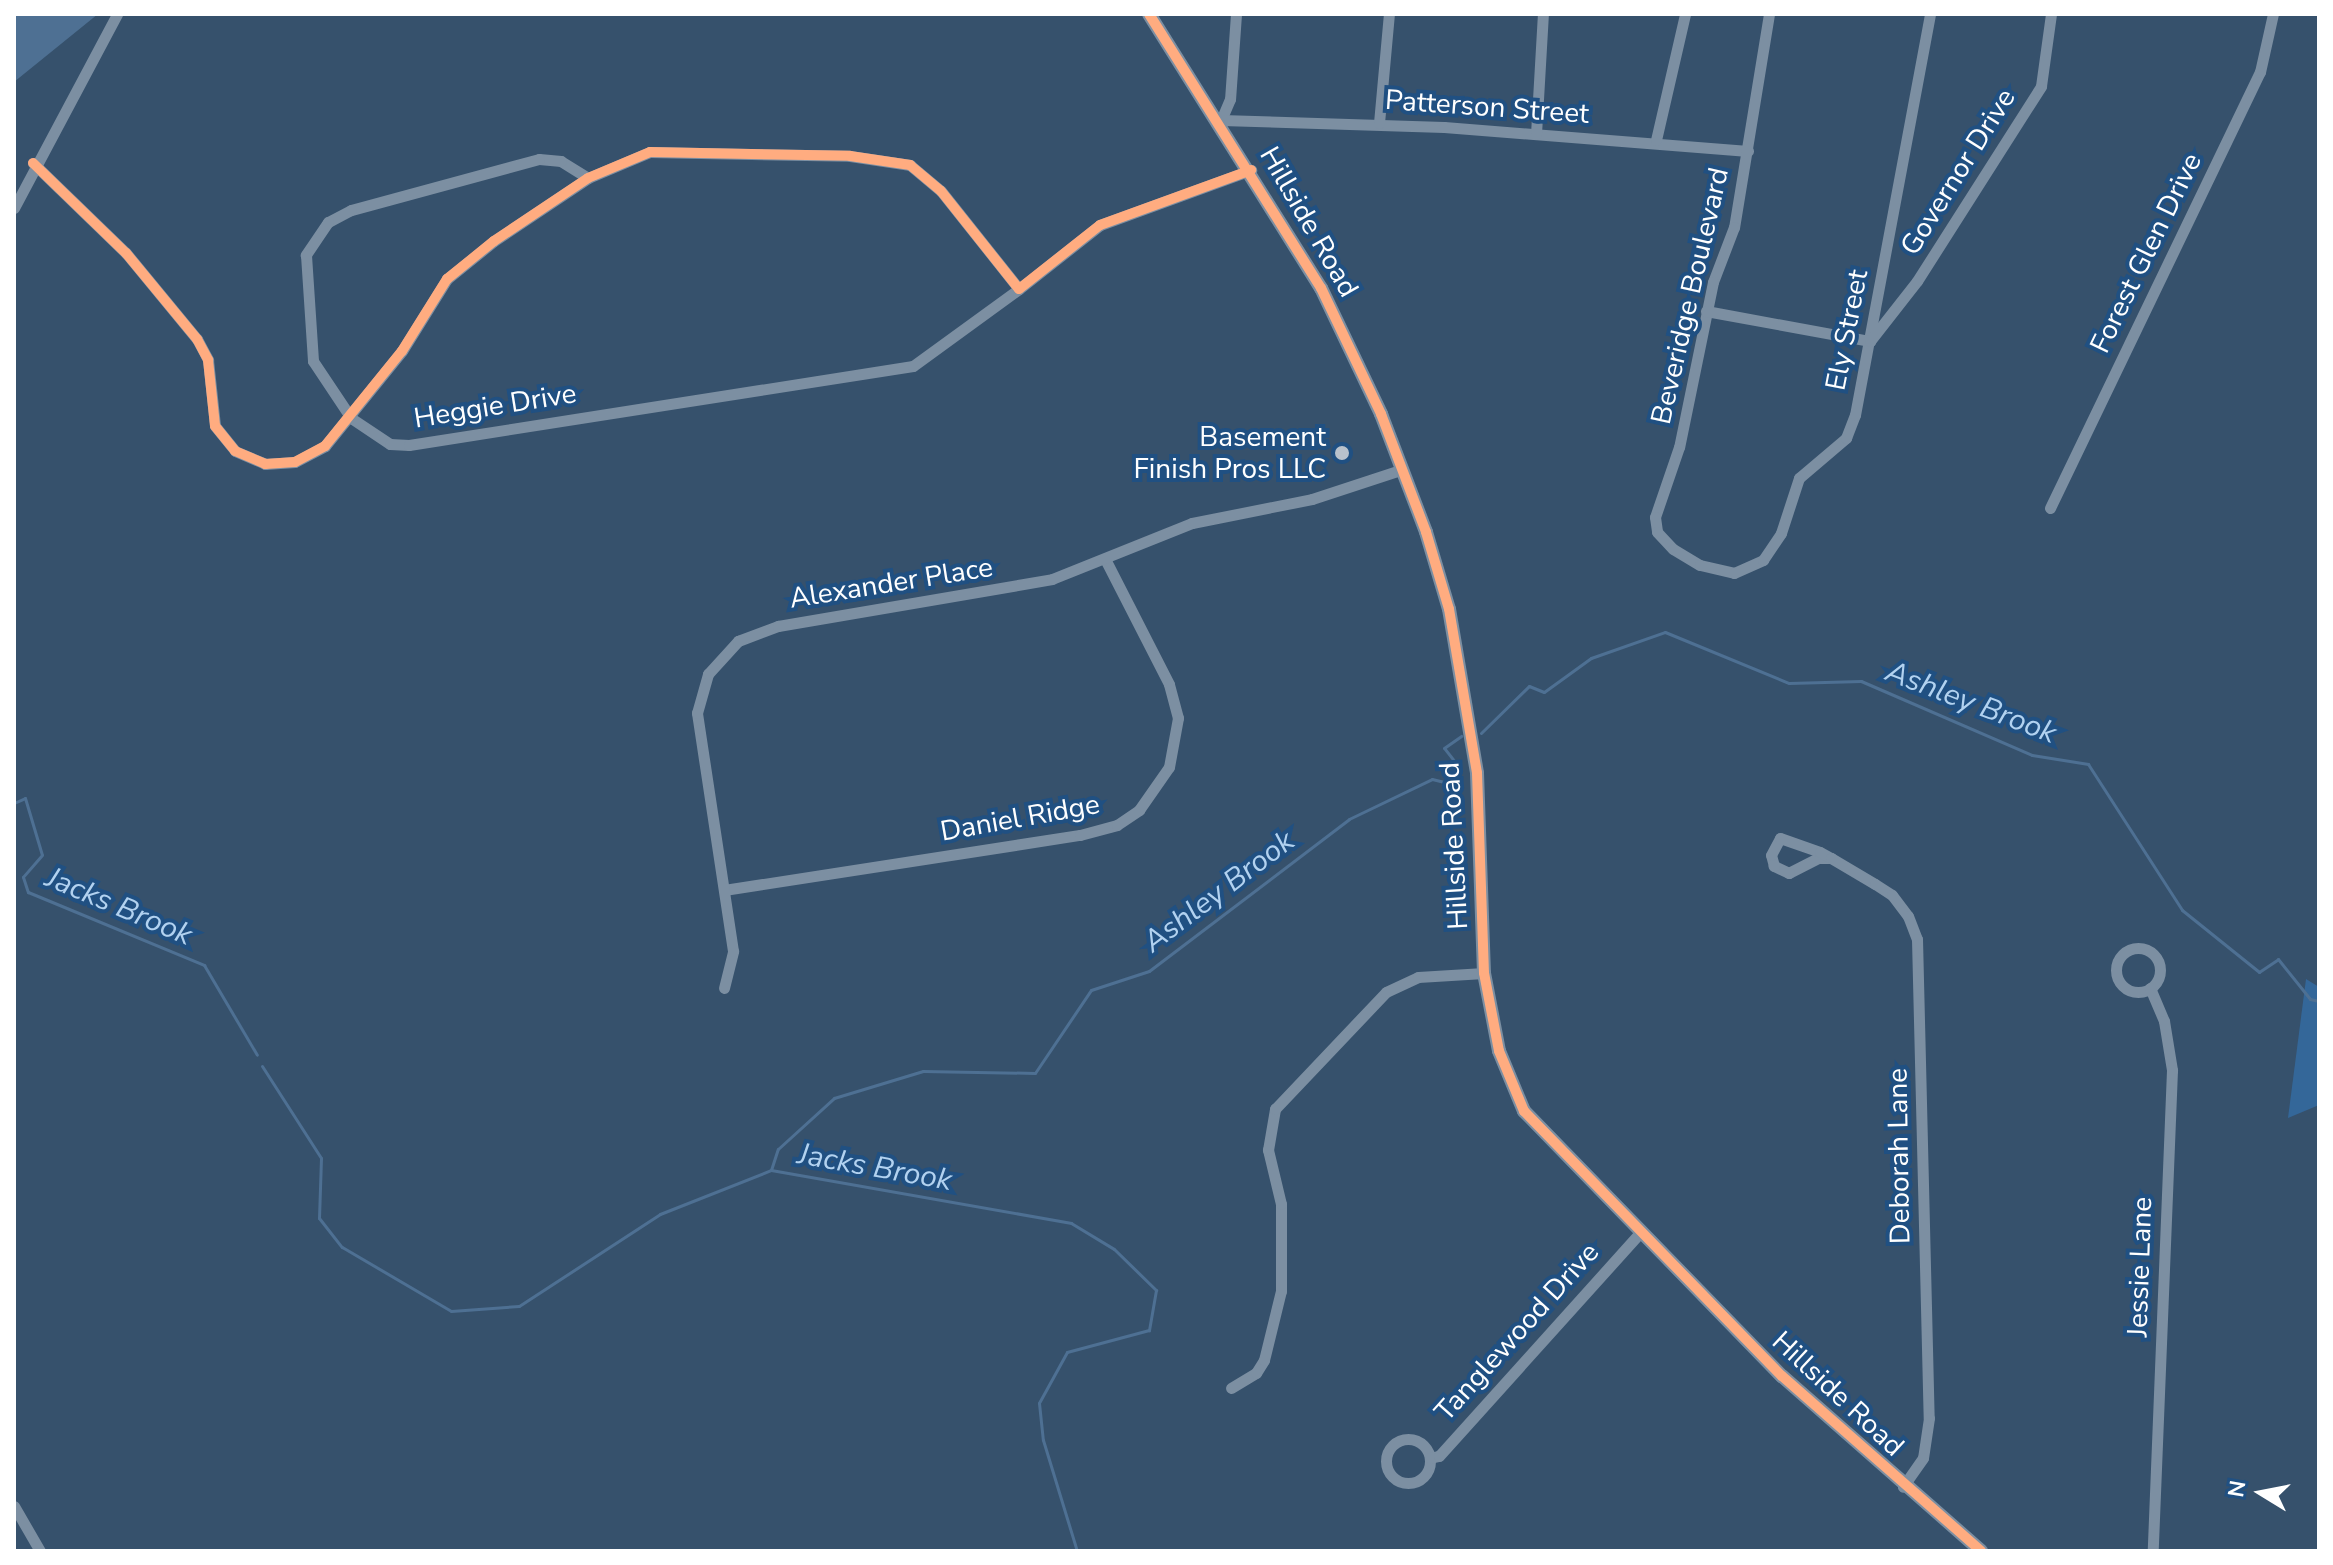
<!DOCTYPE html>
<style>
body{margin:0}
#map{position:relative;width:2333px;height:1565px;overflow:hidden;background:#36516c;font-family:"Nunito Sans",sans-serif}
div>[style]{position:absolute}
.green>*{inset:0;background:#346799}
.water>*{inset:0;background:#4e7093}
.stream>*{height:3px;margin:-1.5px;padding:0 1.5px;transform-origin:1.5px;border-radius:1.5px;background:#4e7093}
.minor>*{height:11px;margin:-5.5px;padding:0 5.5px;transform-origin:5.5px;border-radius:5.5px;background:#7c8fa2}
.minor>.ring{margin:-5.5px;padding:0;box-sizing:content-box;background:none;border:11px solid #7c8fa2;border-radius:50%}
.tertiary>*{height:14px;margin:-7px;padding:0 7px;transform-origin:7px;border-radius:7px;background:#7c8fa2}
.cycleway>*{height:10px;margin:-5px;padding:0 5px;transform-origin:5px;border-radius:5px;background:#ffac80}
.dots>*{width:22px;height:22px;translate:-50% -50%;box-sizing:border-box;border:4px solid #205082;border-radius:50%}
span{translate:-50% -50%;white-space:nowrap;text-align:center;line-height:1.15;-webkit-text-stroke:8px #205082;paint-order:stroke}
.street-label{font-size:28px;color:#fff}
.poi-label{font-size:28px;color:#fff}
.right{translate:-100% -50%;text-align:right}
.water-label{font-size:30px;color:#b2d2f0;font-style:italic}
.frame{position:absolute;inset:0;border:16px solid #fff;pointer-events:none}
.north{position:absolute;left:2221px;top:1453px;width:80px;height:80px;-webkit-text-stroke:6px #205082;paint-order:stroke;rotate:280deg;font-size:22px;font-weight:700;line-height:32px;text-align:center;color:#fff}
.north::after{content:'';display:block;margin:auto;width:28px;height:36px;background:#fff;clip-path:polygon(50% 0,100% 100%,50% 72%,0 100%)}
</style>
<div id="map">
<div class="green">
<div style="clip-path:polygon(2306px 979px,2319px 987px,2319px 1105px,2288px 1118px)"></div>
</div>
<div class="water">
<div style="clip-path:polygon(14px 14px,98px 14px,14px 82px)"></div>
</div>
<div class="stream">
<div style="left:1481px;top:733px;width:67px;rotate:-44.4deg"></div>
<div style="left:1529px;top:686px;width:16px;rotate:22deg"></div>
<div style="left:1544px;top:692px;width:58px;rotate:-35.9deg"></div>
<div style="left:1591px;top:658px;width:78px;rotate:-19.4deg"></div>
<div style="left:1665px;top:632px;width:134px;rotate:22.4deg"></div>
<div style="left:1789px;top:683px;width:72px;rotate:-1.6deg"></div>
<div style="left:1861px;top:681px;width:186px;rotate:23.4deg"></div>
<div style="left:2032px;top:755px;width:57px;rotate:9.1deg"></div>
<div style="left:2088px;top:764px;width:174px;rotate:57.2deg"></div>
<div style="left:2182px;top:910px;width:99px;rotate:38.8deg"></div>
<div style="left:2259px;top:972px;width:23px;rotate:-34deg"></div>
<div style="left:2278px;top:959px;width:51px;rotate:51.3deg"></div>
<div style="left:2310px;top:999px;width:9px;rotate:13deg"></div>
<div style="left:14px;top:803px;width:12px;rotate:-24deg"></div>
<div style="left:25px;top:798px;width:59px;rotate:73.4deg"></div>
<div style="left:42px;top:855px;width:29px;rotate:131deg"></div>
<div style="left:23px;top:877px;width:16px;rotate:72deg"></div>
<div style="left:28px;top:892px;width:191px;rotate:22.5deg"></div>
<div style="left:204px;top:965px;width:104px;rotate:59.5deg"></div>
<div style="left:262px;top:1066px;width:109px;rotate:57.3deg"></div>
<div style="left:321px;top:1158px;width:60px;rotate:91.9deg"></div>
<div style="left:319px;top:1218px;width:37px;rotate:52deg"></div>
<div style="left:342px;top:1247px;width:126px;rotate:30.4deg"></div>
<div style="left:451px;top:1311px;width:68px;rotate:-4.2deg"></div>
<div style="left:519px;top:1306px;width:168px;rotate:-33.1deg"></div>
<div style="left:660px;top:1214px;width:119px;rotate:-21.6deg"></div>
<div style="left:771px;top:1170px;width:305px;rotate:10deg"></div>
<div style="left:1071px;top:1223px;width:50px;rotate:31.2deg"></div>
<div style="left:1114px;top:1249px;width:59px;rotate:44.3deg"></div>
<div style="left:1156px;top:1290px;width:41px;rotate:99.9deg"></div>
<div style="left:1149px;top:1330px;width:85px;rotate:165deg"></div>
<div style="left:1067px;top:1352px;width:58px;rotate:118.8deg"></div>
<div style="left:1039px;top:1403px;width:37px;rotate:84deg"></div>
<div style="left:1043px;top:1440px;width:116px;rotate:73deg"></div>
<div style="left:771px;top:1170px;width:22px;rotate:-72deg"></div>
<div style="left:778px;top:1149px;width:76px;rotate:-42.3deg"></div>
<div style="left:834px;top:1098px;width:93px;rotate:-16.9deg"></div>
<div style="left:923px;top:1071px;width:112px;rotate:1deg"></div>
<div style="left:1035px;top:1073px;width:100px;rotate:-56deg"></div>
<div style="left:1091px;top:990px;width:61px;rotate:-18.1deg"></div>
<div style="left:1149px;top:971px;width:251px;rotate:-37.2deg"></div>
<div style="left:1349px;top:819px;width:92px;rotate:-25.7deg"></div>
<div style="left:1432px;top:779px;width:25px;rotate:14deg"></div>
<div style="left:1456px;top:785px;width:18px;rotate:-81deg"></div>
<div style="left:1459px;top:767px;width:24px;rotate:-128deg"></div>
<div style="left:1444px;top:748px;width:21px;rotate:-35deg"></div>
</div>
<div class="minor">
<div style="left:1236px;top:14px;width:85px;rotate:94deg"></div>
<div style="left:1230px;top:99px;width:23px;rotate:113deg"></div>
<div style="left:1221px;top:120px;width:223px;rotate:1.8deg"></div>
<div style="left:1444px;top:127px;width:305px;rotate:4.5deg"></div>
<div style="left:1769px;top:14px;width:216px;rotate:99.3deg"></div>
<div style="left:1734px;top:227px;width:59px;rotate:110.9deg"></div>
<div style="left:1713px;top:282px;width:168px;rotate:101.6deg"></div>
<div style="left:1679px;top:447px;width:74px;rotate:108.9deg"></div>
<div style="left:1655px;top:517px;width:15px;rotate:82deg"></div>
<div style="left:1657px;top:532px;width:23px;rotate:47deg"></div>
<div style="left:1673px;top:549px;width:31px;rotate:31deg"></div>
<div style="left:1700px;top:565px;width:35px;rotate:13deg"></div>
<div style="left:1734px;top:573px;width:32px;rotate:-24deg"></div>
<div style="left:1763px;top:560px;width:32px;rotate:-56deg"></div>
<div style="left:1781px;top:533px;width:58px;rotate:-71.9deg"></div>
<div style="left:1799px;top:478px;width:62px;rotate:-40.4deg"></div>
<div style="left:1846px;top:438px;width:25px;rotate:-69deg"></div>
<div style="left:1855px;top:415px;width:408px;rotate:-79.4deg"></div>
<div style="left:1379px;top:123px;width:109px;rotate:-84.8deg"></div>
<div style="left:1536px;top:134px;width:120px;rotate:-86.7deg"></div>
<div style="left:1656px;top:140px;width:129px;rotate:-77deg"></div>
<div style="left:33px;top:163px;width:129px;rotate:44.1deg"></div>
<div style="left:126px;top:253px;width:112px;rotate:50.5deg"></div>
<div style="left:197px;top:339px;width:24px;rotate:62deg"></div>
<div style="left:208px;top:360px;width:66px;rotate:83.9deg"></div>
<div style="left:215px;top:426px;width:32px;rotate:51deg"></div>
<div style="left:235px;top:451px;width:33px;rotate:23deg"></div>
<div style="left:265px;top:464px;width:30px;rotate:-4deg"></div>
<div style="left:295px;top:462px;width:34px;rotate:-28deg"></div>
<div style="left:325px;top:446px;width:122px;rotate:-51deg"></div>
<div style="left:402px;top:351px;width:85px;rotate:-58deg"></div>
<div style="left:447px;top:279px;width:60px;rotate:-39deg"></div>
<div style="left:494px;top:241px;width:113px;rotate:-33.8deg"></div>
<div style="left:588px;top:178px;width:67px;rotate:-22.8deg"></div>
<div style="left:650px;top:152px;width:200px;rotate:1.1deg"></div>
<div style="left:850px;top:156px;width:61px;rotate:8.5deg"></div>
<div style="left:910px;top:165px;width:40px;rotate:40deg"></div>
<div style="left:941px;top:191px;width:125px;rotate:51.5deg"></div>
<div style="left:1019px;top:289px;width:103px;rotate:-38.3deg"></div>
<div style="left:1100px;top:225px;width:161px;rotate:-20deg"></div>
<div style="left:588px;top:178px;width:32px;rotate:-148deg"></div>
<div style="left:561px;top:161px;width:22px;rotate:-175deg"></div>
<div style="left:539px;top:159px;width:195px;rotate:164.8deg"></div>
<div style="left:351px;top:210px;width:26px;rotate:152deg"></div>
<div style="left:328px;top:222px;width:40px;rotate:124deg"></div>
<div style="left:306px;top:255px;width:106px;rotate:86.2deg"></div>
<div style="left:313px;top:361px;width:69px;rotate:56.3deg"></div>
<div style="left:351px;top:418px;width:47px;rotate:33.7deg"></div>
<div style="left:390px;top:444px;width:19px;rotate:3deg"></div>
<div style="left:409px;top:445px;width:510px;rotate:-8.91deg"></div>
<div style="left:913px;top:366px;width:131px;rotate:-36deg"></div>
<div style="left:14px;top:208px;width:220px;rotate:-62deg"></div>
<div style="left:1706px;top:311px;width:167px;rotate:10.4deg"></div>
<div style="left:1870px;top:341px;width:76px;rotate:-51.9deg"></div>
<div style="left:1917px;top:281px;width:231px;rotate:-57.5deg"></div>
<div style="left:2041px;top:86px;width:73px;rotate:-82.1deg"></div>
<div style="left:2050px;top:508px;width:484px;rotate:-64.3deg"></div>
<div style="left:2260px;top:72px;width:59px;rotate:-77.4deg"></div>
<div style="left:1831px;top:858px;width:13px;rotate:180deg"></div>
<div style="left:1818px;top:858px;width:33px;rotate:153deg"></div>
<div style="left:1789px;top:873px;width:17px;rotate:-155deg"></div>
<div style="left:1774px;top:866px;width:11px;rotate:-105deg"></div>
<div style="left:1771px;top:855px;width:19px;rotate:-62deg"></div>
<div style="left:1780px;top:838px;width:42px;rotate:19.3deg"></div>
<div style="left:1820px;top:852px;width:13px;rotate:29deg"></div>
<div style="left:1831px;top:858px;width:51px;rotate:30.6deg"></div>
<div style="left:1875px;top:884px;width:20px;rotate:33deg"></div>
<div style="left:1892px;top:895px;width:26px;rotate:53deg"></div>
<div style="left:1908px;top:916px;width:25px;rotate:69deg"></div>
<div style="left:1917px;top:939px;width:479px;rotate:88.6deg"></div>
<div style="left:1929px;top:1418px;width:40px;rotate:98.5deg"></div>
<div style="left:1923px;top:1458px;width:35px;rotate:125deg"></div>
<div style="left:724px;top:890px;width:360px;rotate:-8.8deg"></div>
<div style="left:1080px;top:835px;width:38px;rotate:-15deg"></div>
<div style="left:1117px;top:825px;width:27px;rotate:-34deg"></div>
<div style="left:1139px;top:810px;width:52px;rotate:-55.1deg"></div>
<div style="left:1169px;top:767px;width:50px;rotate:-79.6deg"></div>
<div style="left:1178px;top:718px;width:35px;rotate:-105deg"></div>
<div style="left:1169px;top:684px;width:140px;rotate:-117.1deg"></div>
<div class="ring" style="left:2116px;top:948px;width:33px;height:33px"></div>
<div style="left:724px;top:988px;width:38px;rotate:-76deg"></div>
<div style="left:733px;top:951px;width:241px;rotate:-98.6deg"></div>
<div style="left:697px;top:713px;width:41px;rotate:-74.2deg"></div>
<div style="left:708px;top:674px;width:45px;rotate:-47.7deg"></div>
<div style="left:738px;top:641px;width:43px;rotate:-20.6deg"></div>
<div style="left:778px;top:626px;width:278px;rotate:-9.7deg"></div>
<div style="left:1052px;top:579px;width:151px;rotate:-21.8deg"></div>
<div style="left:1192px;top:523px;width:122px;rotate:-11.3deg"></div>
<div style="left:1312px;top:499px;width:93px;rotate:-18.2deg"></div>
<div style="left:2150px;top:988px;width:36px;rotate:67deg"></div>
<div style="left:2164px;top:1021px;width:50px;rotate:80.7deg"></div>
<div style="left:2172px;top:1070px;width:481px;rotate:92.3deg"></div>
<div style="left:1231px;top:1388px;width:29px;rotate:-31deg"></div>
<div style="left:1256px;top:1373px;width:15px;rotate:-58deg"></div>
<div style="left:1264px;top:1360px;width:71px;rotate:-76.2deg"></div>
<div style="left:1281px;top:1291px;width:87px;rotate:-90deg"></div>
<div style="left:1281px;top:1204px;width:56px;rotate:-103.5deg"></div>
<div style="left:1268px;top:1150px;width:42px;rotate:-80.3deg"></div>
<div style="left:1275px;top:1109px;width:161px;rotate:-46.5deg"></div>
<div style="left:1386px;top:992px;width:35px;rotate:-25deg"></div>
<div style="left:1418px;top:977px;width:66px;rotate:-3.5deg"></div>
<div class="ring" style="left:1386px;top:1439px;width:33px;height:33px"></div>
<div style="left:1430px;top:1458px;width:9px;rotate:-13deg"></div>
<div style="left:1439px;top:1456px;width:299px;rotate:-48deg"></div>
<div style="left:14px;top:1506px;width:52px;rotate:60deg"></div>
</div>
<div class="tertiary">
<div style="left:1149px;top:14px;width:324px;rotate:57.9deg"></div>
<div style="left:1321px;top:288px;width:140px;rotate:64.5deg"></div>
<div style="left:1381px;top:414px;width:126px;rotate:69.1deg"></div>
<div style="left:1426px;top:532px;width:80px;rotate:73.4deg"></div>
<div style="left:1449px;top:609px;width:166px;rotate:80.3deg"></div>
<div style="left:1477px;top:773px;width:200px;rotate:88deg"></div>
<div style="left:1484px;top:973px;width:79px;rotate:79.1deg"></div>
<div style="left:1499px;top:1051px;width:65px;rotate:67.4deg"></div>
<div style="left:1524px;top:1111px;width:370px;rotate:45.8deg"></div>
<div style="left:1782px;top:1376px;width:265px;rotate:41.3deg"></div>
</div>
<div class="cycleway">
<div style="left:1149px;top:14px;width:324px;rotate:57.9deg"></div>
<div style="left:1321px;top:288px;width:140px;rotate:64.5deg"></div>
<div style="left:1381px;top:414px;width:126px;rotate:69.1deg"></div>
<div style="left:1426px;top:532px;width:80px;rotate:73.4deg"></div>
<div style="left:1449px;top:609px;width:166px;rotate:80.3deg"></div>
<div style="left:1477px;top:773px;width:200px;rotate:88deg"></div>
<div style="left:1484px;top:973px;width:79px;rotate:79.1deg"></div>
<div style="left:1499px;top:1051px;width:65px;rotate:67.4deg"></div>
<div style="left:1524px;top:1111px;width:370px;rotate:45.8deg"></div>
<div style="left:1782px;top:1376px;width:265px;rotate:41.3deg"></div>
<div style="left:33px;top:163px;width:129px;rotate:44.1deg"></div>
<div style="left:126px;top:253px;width:112px;rotate:50.5deg"></div>
<div style="left:197px;top:339px;width:24px;rotate:62deg"></div>
<div style="left:208px;top:360px;width:66px;rotate:83.9deg"></div>
<div style="left:215px;top:426px;width:32px;rotate:51deg"></div>
<div style="left:235px;top:451px;width:33px;rotate:23deg"></div>
<div style="left:265px;top:464px;width:30px;rotate:-4deg"></div>
<div style="left:295px;top:462px;width:34px;rotate:-28deg"></div>
<div style="left:325px;top:446px;width:122px;rotate:-51deg"></div>
<div style="left:402px;top:351px;width:85px;rotate:-58deg"></div>
<div style="left:447px;top:279px;width:60px;rotate:-39deg"></div>
<div style="left:494px;top:241px;width:113px;rotate:-33.8deg"></div>
<div style="left:588px;top:178px;width:67px;rotate:-22.8deg"></div>
<div style="left:650px;top:152px;width:200px;rotate:1.1deg"></div>
<div style="left:850px;top:156px;width:61px;rotate:8.5deg"></div>
<div style="left:910px;top:165px;width:40px;rotate:40deg"></div>
<div style="left:941px;top:191px;width:125px;rotate:51.5deg"></div>
<div style="left:1019px;top:289px;width:103px;rotate:-38.3deg"></div>
<div style="left:1100px;top:225px;width:161px;rotate:-20deg"></div>
</div>
<div class="dots">
<div style="left:1342px;top:453px;background:#b9c2cc"></div>
</div>
<div class="street-label">
<span style="left:1487px;top:107px;rotate:4deg">Patterson Street</span>
<span style="left:1958px;top:172px;rotate:-58deg">Governor Drive</span>
<span style="left:1309px;top:222px;rotate:60deg">Hillside Road</span>
<span style="left:2146px;top:253px;rotate:-64deg">Forest Glen Drive</span>
<span style="left:1690px;top:296px;rotate:-77deg">Beveridge Boulevard</span>
<span style="left:1847px;top:330px;rotate:-79deg">Ely Street</span>
<span style="left:495px;top:406px;rotate:-9deg">Heggie Drive</span>
<span style="left:891px;top:583px;rotate:-9deg">Alexander Place</span>
<span style="left:1020px;top:818px;rotate:-10deg">Daniel Ridge</span>
<span style="left:1454px;top:846px;rotate:-93deg">Hillside Road</span>
<span style="left:1899px;top:1156px;rotate:-91deg">Deborah Lane</span>
<span style="left:2140px;top:1267px;rotate:-88deg">Jessie Lane</span>
<span style="left:1517px;top:1332px;rotate:-48deg">Tanglewood Drive</span>
<span style="left:1838px;top:1394px;rotate:43deg">Hillside Road</span>
</div>
<div class="poi-label">
<span class="right" style="left:1326px;top:453px">Basement<br>Finish Pros LLC</span>
</div>
<div class="water-label">
<span style="left:1971px;top:703px;rotate:21deg">Ashley Brook</span>
<span style="left:1219px;top:892px;rotate:-37deg">Ashley Brook</span>
<span style="left:119px;top:907px;rotate:23deg">Jacks Brook</span>
<span style="left:875px;top:1168px;rotate:10deg">Jacks Brook</span>
</div>
<div class="frame"></div>
<div class="north">N</div>
</div>
